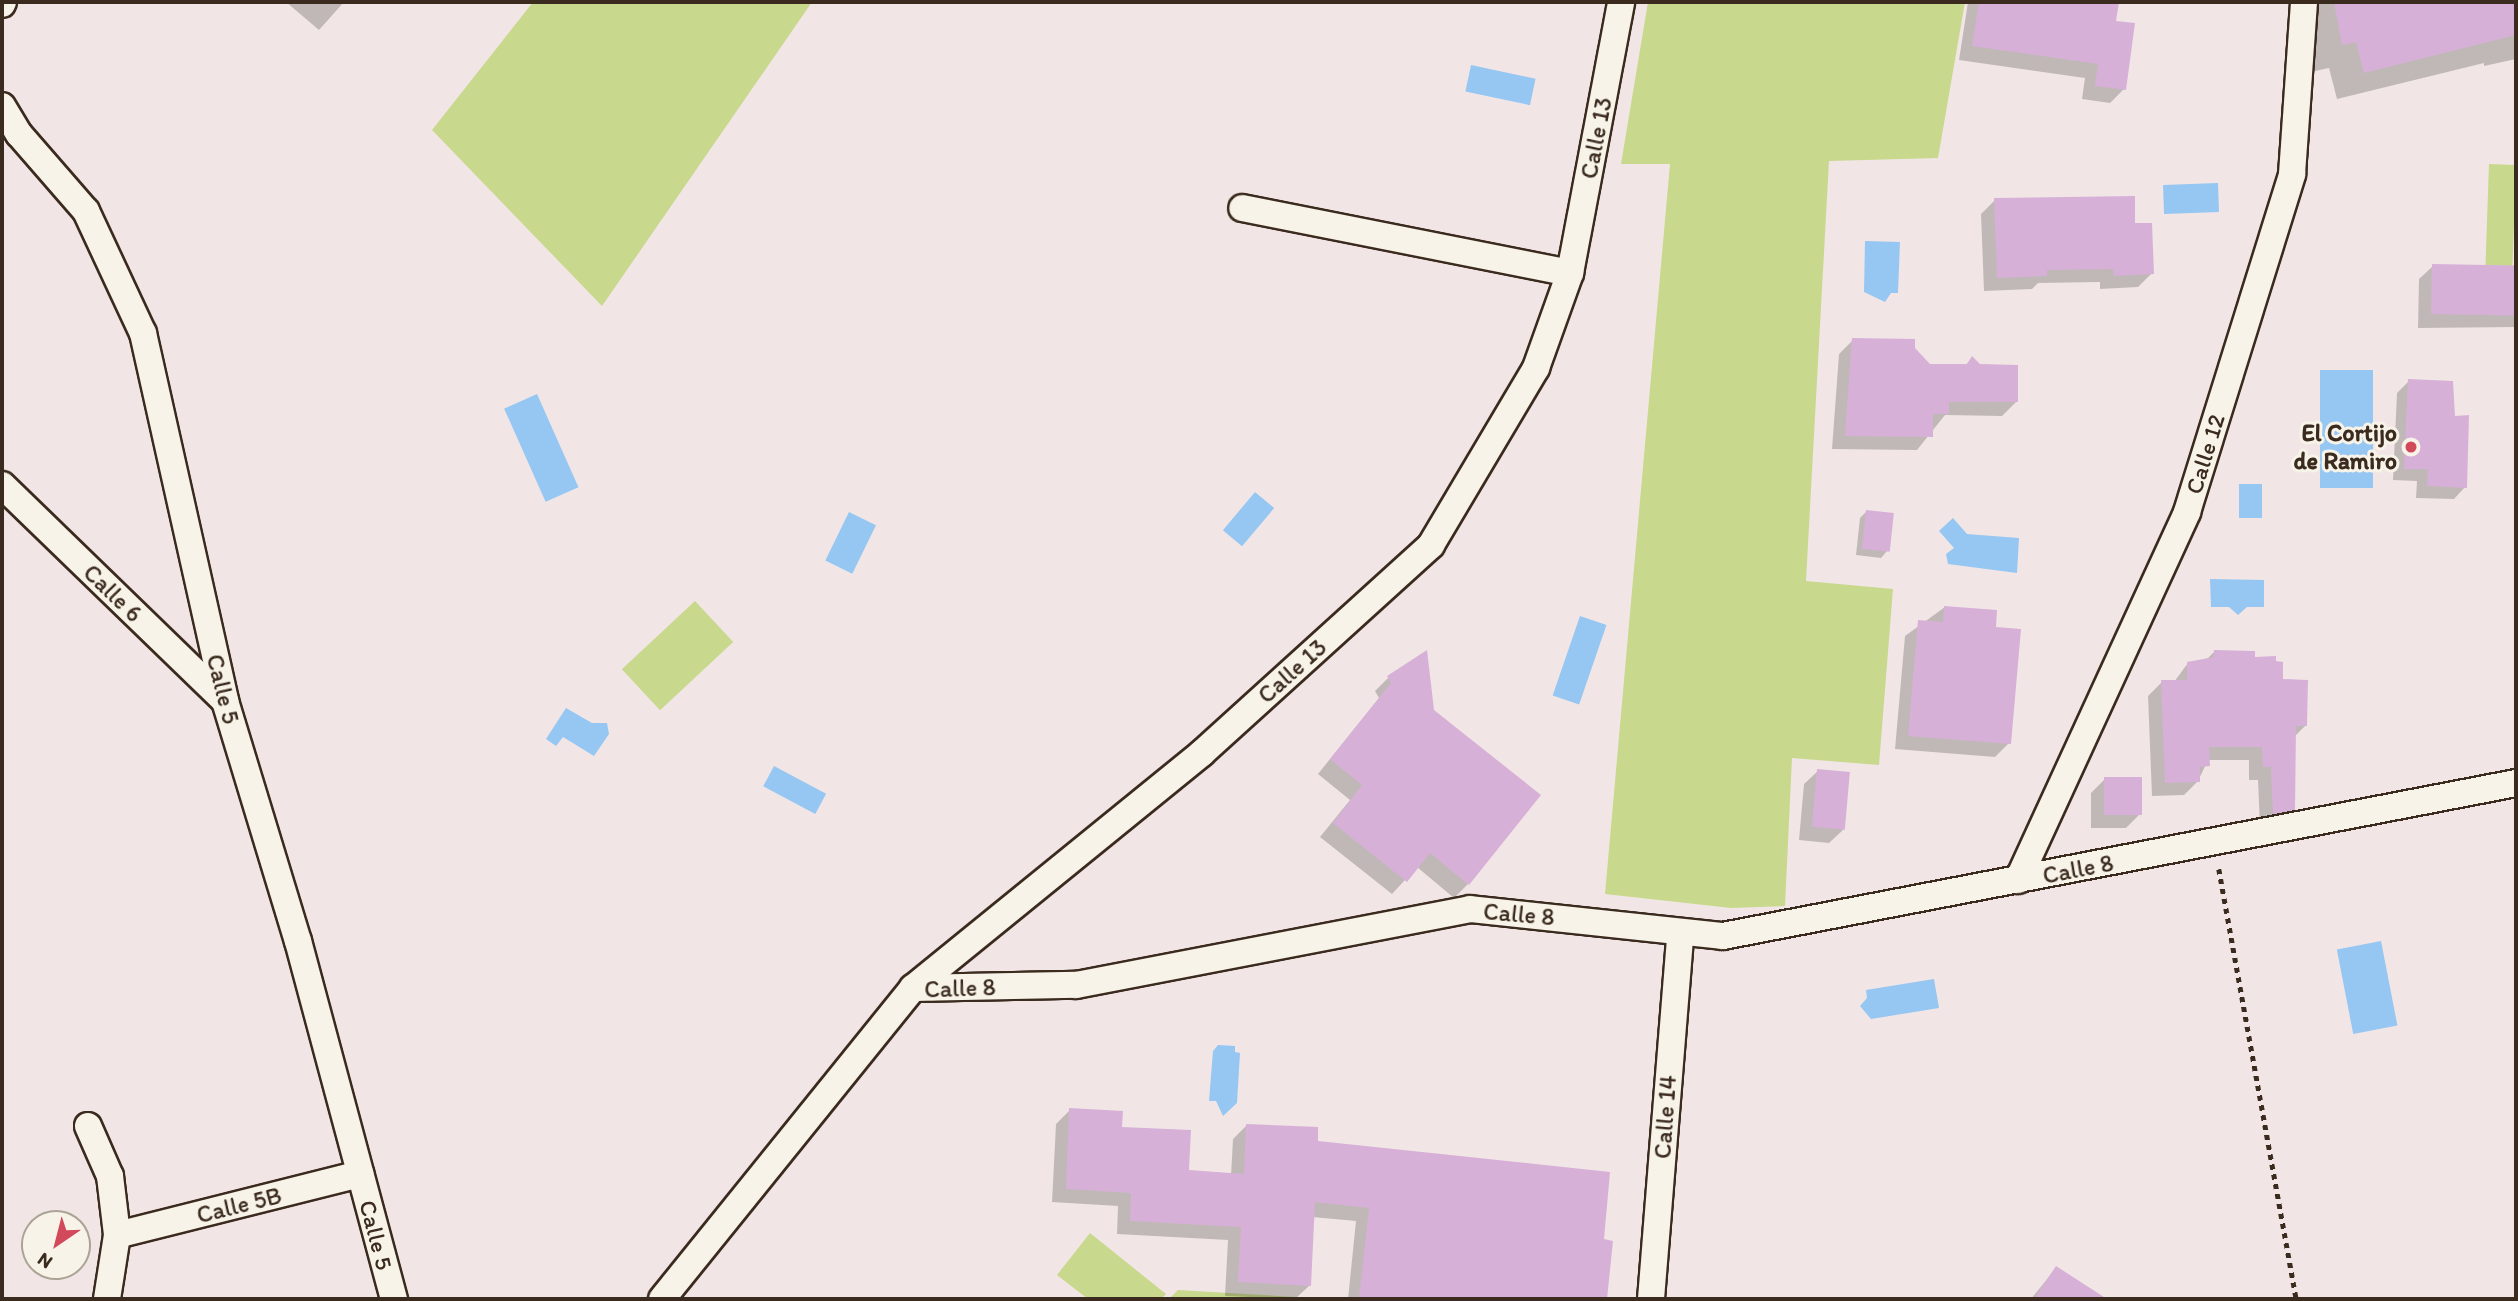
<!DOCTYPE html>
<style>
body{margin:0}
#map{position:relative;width:2518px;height:1301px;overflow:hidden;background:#f1e6e5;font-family:Itim,sans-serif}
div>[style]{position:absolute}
.green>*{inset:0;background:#c8d88c;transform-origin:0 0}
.water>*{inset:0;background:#95c7f2;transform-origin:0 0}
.shadow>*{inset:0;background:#0003}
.building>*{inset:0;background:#d7b0d8;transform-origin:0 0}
.path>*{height:4.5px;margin-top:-2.25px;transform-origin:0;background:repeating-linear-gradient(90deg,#3b2a1e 0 5px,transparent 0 10px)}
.roads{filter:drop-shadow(2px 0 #3b2a1e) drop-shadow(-2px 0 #3b2a1e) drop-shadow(0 2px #3b2a1e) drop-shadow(0 -2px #3b2a1e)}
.minor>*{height:26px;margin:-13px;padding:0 13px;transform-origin:13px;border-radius:13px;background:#f7f3e8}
.dots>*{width:19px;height:19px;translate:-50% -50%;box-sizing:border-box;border:4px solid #f7f3e8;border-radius:50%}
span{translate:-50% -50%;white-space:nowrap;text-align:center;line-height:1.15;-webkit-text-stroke:6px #f7f3e8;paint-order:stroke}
.street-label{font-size:24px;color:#3b2a1e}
.poi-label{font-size:24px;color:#3b2a1e;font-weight:700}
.right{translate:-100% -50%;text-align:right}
.frame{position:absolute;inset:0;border:4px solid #3b2a1e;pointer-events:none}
.north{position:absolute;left:21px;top:1210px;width:70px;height:70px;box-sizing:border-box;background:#f7f3e8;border:2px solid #aca397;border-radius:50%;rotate:215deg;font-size:19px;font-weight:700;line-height:28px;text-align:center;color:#3b2a1e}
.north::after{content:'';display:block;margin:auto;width:24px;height:32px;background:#d1495b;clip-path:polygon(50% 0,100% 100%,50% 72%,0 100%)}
</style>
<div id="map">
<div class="green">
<div style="clip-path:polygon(533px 2px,812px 2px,602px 306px,432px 130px)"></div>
<div style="clip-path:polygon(1648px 2px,1965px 2px,1938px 158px,1829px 161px,1806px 581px,1893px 589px,1879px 765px,1792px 758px,1785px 906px,1731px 908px,1605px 894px,1670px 164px,1621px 164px)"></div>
<div style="left:2489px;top:164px;width:27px;height:101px;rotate:2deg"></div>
<div style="left:695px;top:601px;width:56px;height:100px;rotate:47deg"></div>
<div style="clip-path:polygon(1090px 1233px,1166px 1294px,1161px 1299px,1088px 1299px,1057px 1275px)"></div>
<div style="clip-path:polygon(1178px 1290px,1313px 1298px,1313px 1299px,1169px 1299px)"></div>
</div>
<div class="water">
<div style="left:1471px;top:65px;width:66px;height:27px;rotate:12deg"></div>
<div style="left:2218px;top:183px;width:29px;height:55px;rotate:88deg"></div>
<div style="clip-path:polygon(1865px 241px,1900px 242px,1898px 293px,1891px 293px,1885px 302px,1864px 292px)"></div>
<div style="left:2320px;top:370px;width:53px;height:118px"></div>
<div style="left:537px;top:394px;width:102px;height:36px;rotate:66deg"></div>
<div style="left:2239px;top:484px;width:23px;height:34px"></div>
<div style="left:1255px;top:492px;width:25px;height:50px;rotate:40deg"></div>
<div style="left:849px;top:512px;width:30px;height:54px;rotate:26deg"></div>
<div style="clip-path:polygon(1953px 518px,1967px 534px,2019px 538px,2017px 573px,1948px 564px,1946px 554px,1954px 548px,1939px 531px)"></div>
<div style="clip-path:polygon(2210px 579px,2264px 580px,2264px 607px,2247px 607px,2238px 615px,2229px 607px,2211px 607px)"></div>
<div style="left:1580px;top:616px;width:28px;height:84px;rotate:19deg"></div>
<div style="clip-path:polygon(566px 708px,592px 723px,607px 723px,609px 734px,594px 756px,563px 737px,556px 746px,546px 739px)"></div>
<div style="left:774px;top:766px;width:59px;height:23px;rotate:28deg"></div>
<div style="left:2381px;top:941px;width:86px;height:45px;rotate:79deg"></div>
<div style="clip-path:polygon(1934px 979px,1939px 1008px,1871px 1019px,1860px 1006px,1867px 998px,1866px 990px)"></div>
<div style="clip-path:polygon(1218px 1045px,1235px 1046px,1235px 1052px,1240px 1053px,1237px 1103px,1223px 1116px,1216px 1101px,1209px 1101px,1213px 1051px)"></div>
</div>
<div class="shadow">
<div style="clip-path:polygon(286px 2px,344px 2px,319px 30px)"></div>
<div style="clip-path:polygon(1968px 2px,2117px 2px,2114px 22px,2124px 89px,2110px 103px,2082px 99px,2085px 78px,1959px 60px)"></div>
<div style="clip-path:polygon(2302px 2px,2516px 2px,2516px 59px,2484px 66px,2484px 63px,2337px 99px,2329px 68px,2315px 71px)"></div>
<div style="clip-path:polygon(1995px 200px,2133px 225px,2152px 273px,2138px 287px,2100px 289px,2100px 282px,2038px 283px,2032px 289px,1984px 291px,1981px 214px)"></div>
<div style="clip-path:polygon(2433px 266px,2516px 268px,2516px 327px,2418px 328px,2419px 279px)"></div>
<div style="clip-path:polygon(1853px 340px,1913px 348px,1929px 366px,1965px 366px,1972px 358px,2016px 402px,2002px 416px,1945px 415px,1917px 450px,1832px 449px,1839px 354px)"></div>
<div style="clip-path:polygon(2409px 381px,2453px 417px,2465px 487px,2454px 499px,2416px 498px,2417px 481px,2393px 480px,2397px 393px)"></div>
<div style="clip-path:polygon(1866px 512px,1887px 551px,1881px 558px,1856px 555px,1860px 518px)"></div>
<div style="clip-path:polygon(1945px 607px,1994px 629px,2009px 743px,1995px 757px,1895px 749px,1905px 636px)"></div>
<div style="clip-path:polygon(2214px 652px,2253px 659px,2281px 681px,2306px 725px,2294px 737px,2293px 809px,2279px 823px,2260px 827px,2258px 780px,2249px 780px,2249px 760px,2208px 760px,2198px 781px,2184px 795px,2152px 796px,2148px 696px,2162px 682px,2174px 682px,2188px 663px,2206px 660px)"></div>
<div style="clip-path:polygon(1388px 678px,1432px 711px,1468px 884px,1454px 898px,1417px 867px,1392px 894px,1320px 837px,1350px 800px,1318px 774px,1379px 698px,1375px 691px)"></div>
<div style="clip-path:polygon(1818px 771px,1843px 830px,1829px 843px,1799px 840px,1804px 784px)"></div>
<div style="clip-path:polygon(2105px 779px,2140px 814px,2126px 828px,2091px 828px,2091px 793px)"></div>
<div style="clip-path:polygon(1070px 1110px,1120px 1128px,1187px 1172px,1231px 1175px,1233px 1139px,1247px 1125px,1316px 1142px,1611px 1242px,1605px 1299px,1348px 1299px,1356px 1221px,1312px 1217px,1309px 1286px,1295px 1299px,1225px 1296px,1228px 1240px,1117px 1234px,1118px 1206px,1052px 1202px,1056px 1124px)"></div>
<div style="clip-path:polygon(2056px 1268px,2103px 1299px,2031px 1299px)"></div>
</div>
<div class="building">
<div style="clip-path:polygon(1979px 2px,2119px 2px,2116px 21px,2135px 23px,2126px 90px,2095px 86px,2098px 64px,1972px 46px)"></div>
<div style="clip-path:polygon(2334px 2px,2516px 2px,2516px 35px,2364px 73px,2356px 42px,2342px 45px)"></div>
<div style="clip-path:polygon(2135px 196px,2135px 223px,2152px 223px,2154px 274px,2114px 276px,2113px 269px,2047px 270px,2047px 276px,1997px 278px,1994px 198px)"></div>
<div style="left:2432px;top:264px;width:84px;height:50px;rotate:1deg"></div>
<div style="clip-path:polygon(1852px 338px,1915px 339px,1915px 348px,1930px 364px,1967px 364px,1972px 356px,1980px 364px,2018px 365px,2018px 402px,1949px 402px,1949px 414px,1933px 414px,1933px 437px,1845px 436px)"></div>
<div style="clip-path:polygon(2408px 379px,2453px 381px,2455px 416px,2469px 415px,2467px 488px,2427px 486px,2428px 469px,2404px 469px)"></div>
<div style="left:1866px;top:510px;width:28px;height:39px;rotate:6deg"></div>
<div style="clip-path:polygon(1944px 606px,1997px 610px,1996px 627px,2021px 629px,2011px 744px,1908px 736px,1918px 620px,1943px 622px)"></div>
<div style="clip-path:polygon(1427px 650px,1434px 710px,1541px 795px,1469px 885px,1430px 853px,1407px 882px,1333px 823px,1362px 785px,1330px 759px,1391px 683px,1387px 676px)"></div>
<div style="clip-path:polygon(2214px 650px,2255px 651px,2255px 657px,2276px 656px,2276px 661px,2283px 662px,2283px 679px,2308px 680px,2307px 726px,2296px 726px,2295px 810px,2273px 814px,2271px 767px,2263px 767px,2262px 747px,2209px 747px,2210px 766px,2200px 767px,2200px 782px,2165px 783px,2161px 680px,2187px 680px,2187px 662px,2214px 657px)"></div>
<div style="left:1817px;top:769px;width:33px;height:58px;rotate:5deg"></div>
<div style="left:2104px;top:777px;width:38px;height:38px"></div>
<div style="clip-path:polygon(1069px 1108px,1123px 1111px,1122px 1127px,1191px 1130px,1189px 1170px,1244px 1174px,1246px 1124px,1318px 1127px,1318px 1141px,1610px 1172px,1604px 1239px,1613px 1241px,1607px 1299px,1359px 1299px,1369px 1208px,1315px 1202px,1311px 1286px,1238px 1282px,1241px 1227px,1130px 1221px,1131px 1193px,1066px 1189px)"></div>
<div style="clip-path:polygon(2056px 1266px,2107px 1299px,2034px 1299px)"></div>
</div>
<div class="path">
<div style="left:2219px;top:869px;width:437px;rotate:79.8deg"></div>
</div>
<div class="roads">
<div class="minor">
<div style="left:2px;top:4px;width:2px;rotate:-63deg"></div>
<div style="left:2px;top:106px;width:33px;rotate:59deg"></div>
<div style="left:19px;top:134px;width:102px;rotate:49deg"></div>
<div style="left:86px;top:211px;width:135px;rotate:65deg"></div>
<div style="left:143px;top:333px;width:377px;rotate:77.4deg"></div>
<div style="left:225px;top:701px;width:251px;rotate:73.1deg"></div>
<div style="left:298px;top:941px;width:371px;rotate:75deg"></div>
<div style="left:1570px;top:273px;width:276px;rotate:-79.3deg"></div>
<div style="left:2px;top:485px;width:310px;rotate:44.1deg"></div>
<div style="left:2018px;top:880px;width:405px;rotate:-65.3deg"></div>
<div style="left:2187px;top:512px;width:354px;rotate:-72.7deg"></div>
<div style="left:2292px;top:174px;width:172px;rotate:-86deg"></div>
<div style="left:913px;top:988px;width:372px;rotate:-39.1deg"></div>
<div style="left:1202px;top:753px;width:309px;rotate:-42.2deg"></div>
<div style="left:1431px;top:545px;width:206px;rotate:-59.3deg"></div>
<div style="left:1536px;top:368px;width:101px;rotate:-70.3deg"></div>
<div style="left:1570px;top:273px;width:334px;rotate:-168.8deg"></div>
<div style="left:88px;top:1126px;width:55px;rotate:66.3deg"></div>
<div style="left:110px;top:1176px;width:59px;rotate:83.2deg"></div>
<div style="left:117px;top:1235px;width:251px;rotate:-14.1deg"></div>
<div style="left:107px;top:1299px;width:65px;rotate:-81.1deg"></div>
<div style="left:662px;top:1299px;width:400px;rotate:-51.1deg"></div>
<div style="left:913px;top:988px;width:163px;rotate:-1.1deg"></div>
<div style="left:1076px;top:985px;width:401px;rotate:-10.9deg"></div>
<div style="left:1470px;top:909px;width:254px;rotate:6.1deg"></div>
<div style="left:1723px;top:936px;width:808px;rotate:-10.92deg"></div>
<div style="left:1651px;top:1299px;width:365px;rotate:-85.4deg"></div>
</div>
</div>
<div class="dots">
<div style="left:2411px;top:447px;background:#d1495b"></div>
</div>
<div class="street-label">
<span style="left:1596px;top:138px;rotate:-79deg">Calle 13</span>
<span style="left:2205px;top:454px;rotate:-73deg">Calle 12</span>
<span style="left:113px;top:593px;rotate:44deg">Calle 6</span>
<span style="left:1292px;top:671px;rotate:-42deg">Calle 13</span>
<span style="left:223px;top:689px;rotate:76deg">Calle 5</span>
<span style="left:2078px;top:869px;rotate:-11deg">Calle 8</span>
<span style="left:1519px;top:914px;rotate:5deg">Calle 8</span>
<span style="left:960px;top:988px;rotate:-2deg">Calle 8</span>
<span style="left:1665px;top:1117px;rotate:-86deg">Calle 14</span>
<span style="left:239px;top:1205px;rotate:-14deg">Calle 5B</span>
<span style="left:376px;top:1235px;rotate:75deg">Calle 5</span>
</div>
<div class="poi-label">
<span class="right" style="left:2397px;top:447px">El Cortijo<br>de Ramiro</span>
</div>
<div class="frame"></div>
<div class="north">N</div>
</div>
